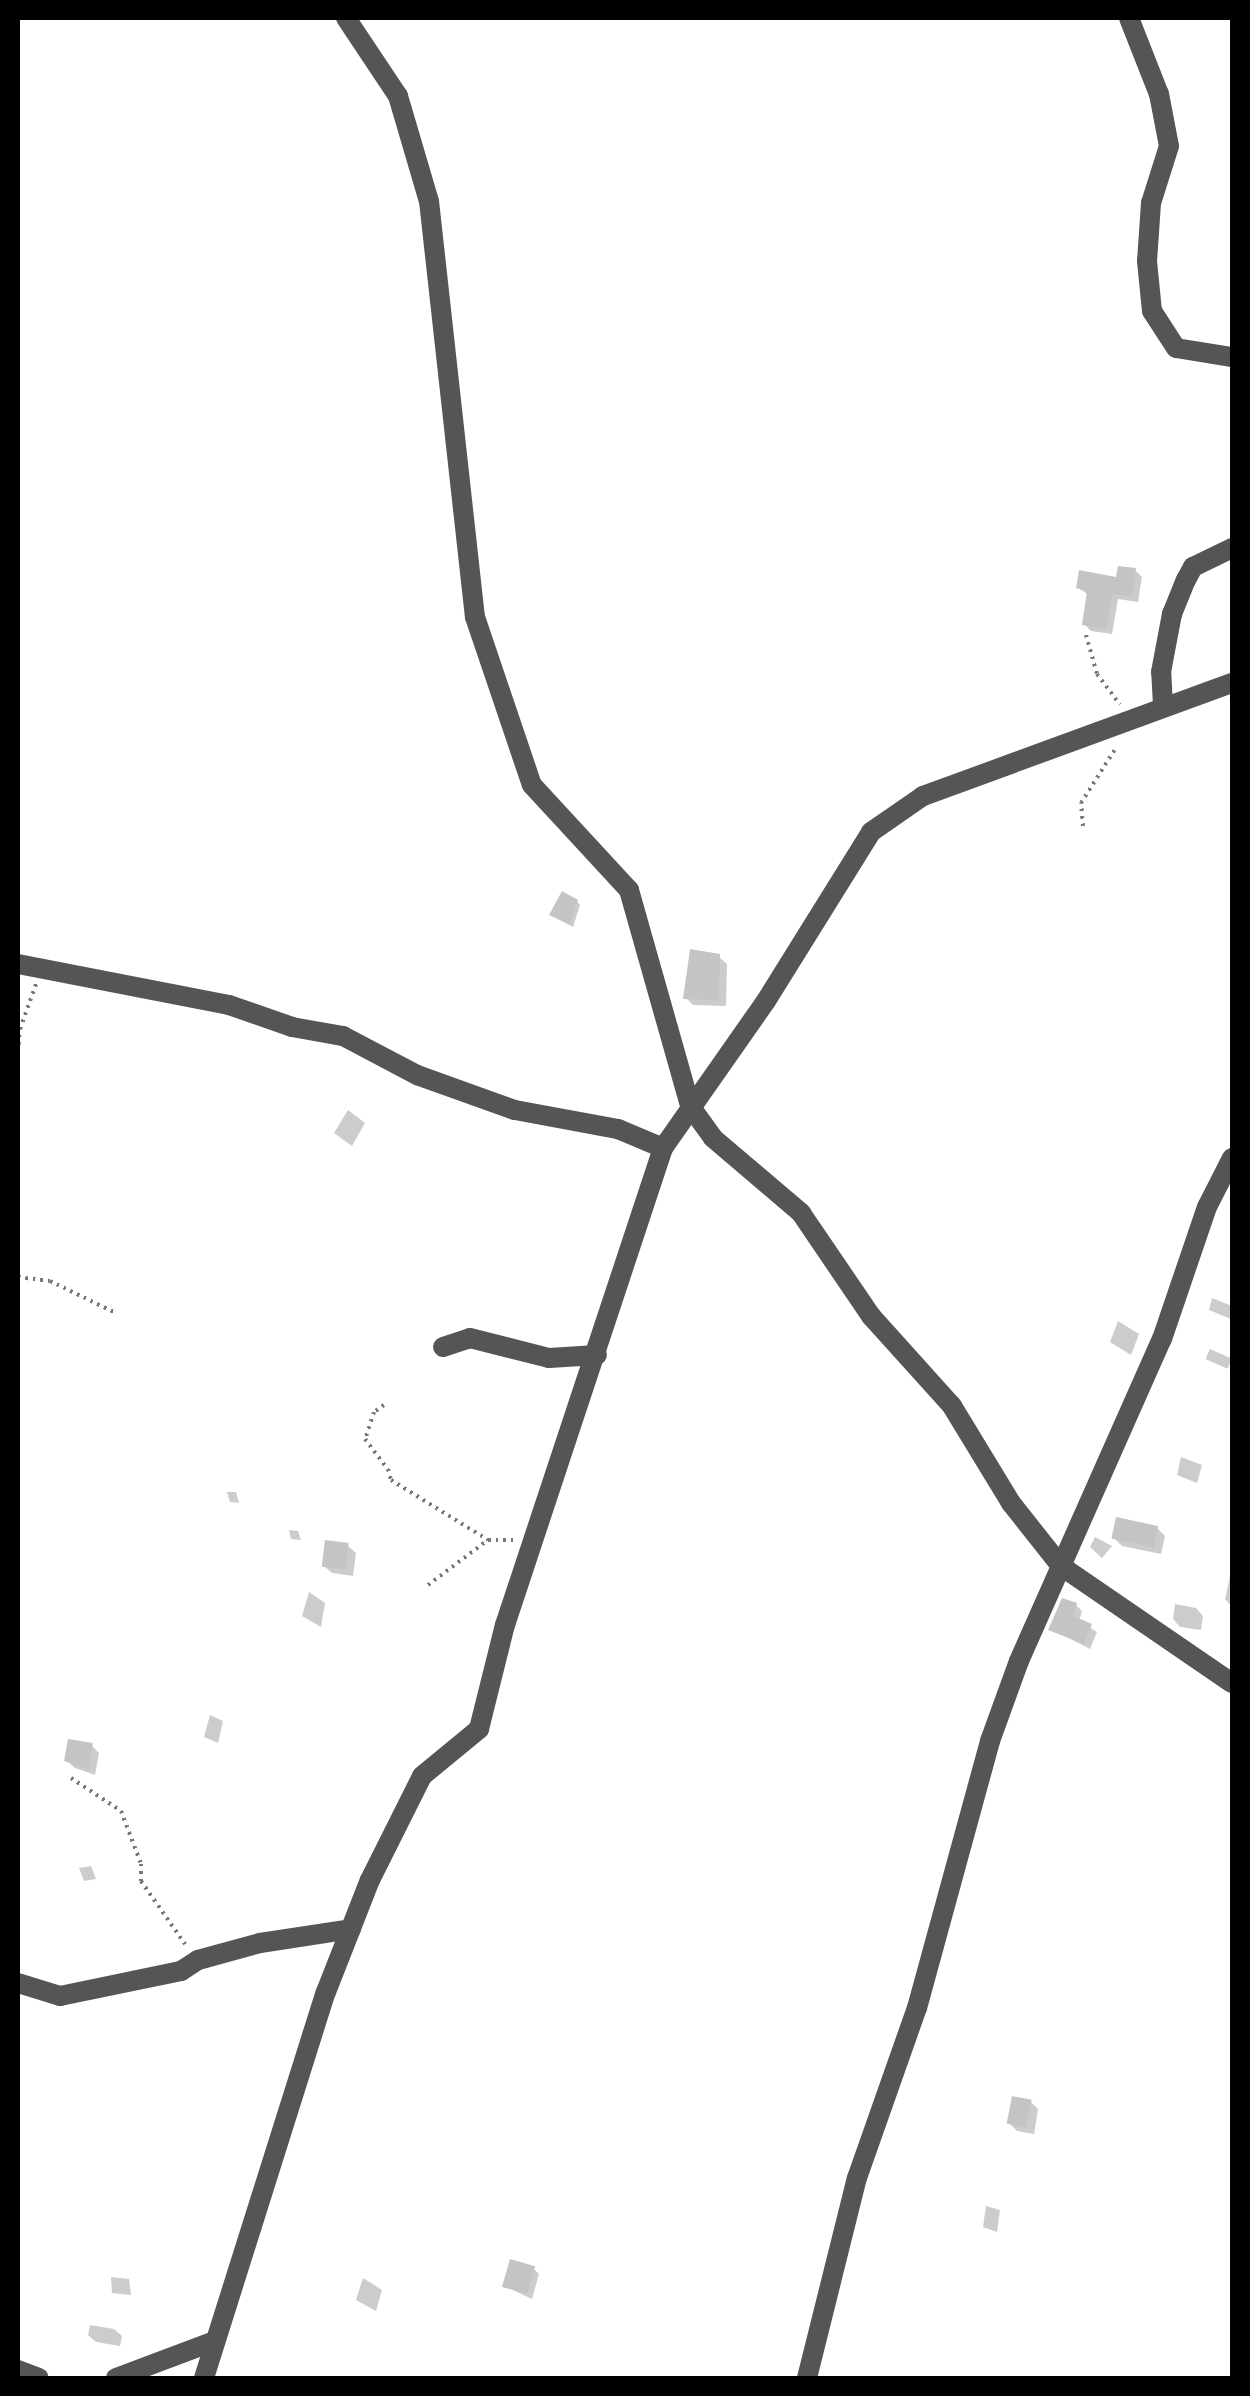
<!DOCTYPE html>
<style>
body{margin:0}
#map{position:relative;width:1250px;height:2396px;overflow:hidden;background:#fff;font-family:"IBM Plex Sans",sans-serif}
div>[style]{position:absolute}
.shadow>*{inset:0;background:#0003;transform-origin:0 0}
.building>*{inset:0;background:#c4c4c4;transform-origin:0 0}
.path>*{height:4px;margin-top:-2px;transform-origin:0;background:repeating-linear-gradient(90deg,#777 0 2.5px,transparent 0 7.5px)}
.minor>*{height:20px;margin:-10px;padding:0 10px;transform-origin:10px;border-radius:10px;background:#555}
span{translate:-50% -50%;white-space:nowrap;text-align:center;line-height:1.15;-webkit-text-stroke:9px #fff;paint-order:stroke}
.frame{position:absolute;inset:0;border:20px solid #000;pointer-events:none}
</style>
<div id="map">
<div class="shadow">
<div style="clip-path:polygon(1135px 570px,1142px 577px,1138px 602px,1118px 599px,1112px 634px,1091px 631px,1085px 625px,1089px 595px,1078px 588px,1118px 580px)"></div>
<div style="clip-path:polygon(577px 902px,580px 905px,573px 927px,552px 915px)"></div>
<div style="clip-path:polygon(719px 957px,727px 964px,726px 1006px,693px 1005px,686px 998px)"></div>
<div style="clip-path:polygon(348px 1110px,365px 1123px,352px 1146px,334px 1133px)"></div>
<div style="clip-path:polygon(1212px 1298px,1232px 1306px,1231px 1319px,1209px 1310px)"></div>
<div style="clip-path:polygon(1118px 1321px,1139px 1334px,1131px 1355px,1110px 1342px)"></div>
<div style="left:1210px;top:1349px;width:24px;height:11px;rotate:24deg"></div>
<div style="clip-path:polygon(1181px 1457px,1202px 1465px,1197px 1483px,1177px 1475px)"></div>
<div style="clip-path:polygon(227px 1492px,236px 1492px,239px 1503px,230px 1502px)"></div>
<div style="clip-path:polygon(1157px 1528px,1165px 1536px,1161px 1554px,1122px 1546px,1114px 1538px)"></div>
<div style="clip-path:polygon(289px 1530px,298px 1531px,301px 1540px,291px 1539px)"></div>
<div style="clip-path:polygon(1095px 1537px,1112px 1546px,1102px 1558px,1090px 1547px)"></div>
<div style="clip-path:polygon(348px 1546px,356px 1553px,353px 1576px,332px 1573px,324px 1566px)"></div>
<div style="clip-path:polygon(1232px 1567px,1232px 1607px,1225px 1599px)"></div>
<div style="clip-path:polygon(309px 1592px,325px 1603px,321px 1627px,302px 1616px)"></div>
<div style="clip-path:polygon(1175px 1604px,1196px 1608px,1203px 1616px,1201px 1630px,1180px 1627px,1173px 1619px)"></div>
<div style="clip-path:polygon(1076px 1605px,1082px 1611px,1079px 1621px,1097px 1632px,1090px 1649px,1051px 1629px)"></div>
<div style="clip-path:polygon(210px 1715px,223px 1721px,218px 1743px,204px 1737px)"></div>
<div style="clip-path:polygon(92px 1746px,99px 1753px,95px 1775px,75px 1768px,67px 1761px)"></div>
<div style="clip-path:polygon(91px 1866px,96px 1879px,84px 1881px,79px 1868px)"></div>
<div style="clip-path:polygon(1031px 2102px,1038px 2109px,1034px 2134px,1017px 2131px,1009px 2123px)"></div>
<div style="clip-path:polygon(986px 2206px,1000px 2210px,997px 2232px,983px 2227px)"></div>
<div style="clip-path:polygon(533px 2268px,539px 2274px,532px 2299px,504px 2286px)"></div>
<div style="clip-path:polygon(111px 2277px,129px 2279px,131px 2295px,112px 2293px)"></div>
<div style="clip-path:polygon(363px 2278px,382px 2290px,376px 2311px,356px 2300px)"></div>
<div style="clip-path:polygon(90px 2325px,114px 2329px,122px 2336px,120px 2346px,96px 2342px,88px 2335px)"></div>
</div>
<div class="building">
<div style="clip-path:polygon(1118px 566px,1136px 568px,1132px 597px,1112px 594px,1106px 629px,1082px 625px,1087px 591px,1076px 588px,1079px 570px,1116px 577px)"></div>
<div style="clip-path:polygon(562px 891px,578px 900px,570px 925px,549px 915px)"></div>
<div style="clip-path:polygon(690px 949px,720px 954px,719px 1000px,683px 999px)"></div>
<div style="left:1116px;top:1517px;width:43px;height:22px;rotate:12deg"></div>
<div style="left:325px;top:1540px;width:24px;height:27px;rotate:7deg"></div>
<div style="clip-path:polygon(1062px 1598px,1077px 1603px,1073px 1616px,1092px 1624px,1084px 1644px,1048px 1630px)"></div>
<div style="clip-path:polygon(68px 1739px,93px 1743px,88px 1769px,64px 1761px)"></div>
<div style="left:1012px;top:2096px;width:20px;height:28px;rotate:11deg"></div>
<div style="left:510px;top:2259px;width:26px;height:29px;rotate:16deg"></div>
</div>
<div class="path">
<div style="left:1086px;top:635px;width:41px;rotate:74.2deg"></div>
<div style="left:1097px;top:674px;width:38px;rotate:53deg"></div>
<div style="left:1083px;top:826px;width:23px;rotate:-95deg"></div>
<div style="left:1081px;top:803px;width:67px;rotate:-57.7deg"></div>
<div style="left:18px;top:1052px;width:23px;rotate:-85deg"></div>
<div style="left:20px;top:1029px;width:48px;rotate:-70.4deg"></div>
<div style="left:18px;top:1277px;width:32px;rotate:7deg"></div>
<div style="left:50px;top:1281px;width:73px;rotate:25.9deg"></div>
<div style="left:384px;top:1405px;width:12px;rotate:145deg"></div>
<div style="left:374px;top:1412px;width:28px;rotate:108deg"></div>
<div style="left:365px;top:1439px;width:38px;rotate:53deg"></div>
<div style="left:388px;top:1469px;width:11px;rotate:75deg"></div>
<div style="left:391px;top:1480px;width:114px;rotate:31.7deg"></div>
<div style="left:428px;top:1585px;width:75px;rotate:-36.9deg"></div>
<div style="left:488px;top:1540px;width:25px"></div>
<div style="left:71px;top:1778px;width:60px;rotate:33.4deg"></div>
<div style="left:121px;top:1811px;width:57px;rotate:69.3deg"></div>
<div style="left:141px;top:1864px;width:17px;rotate:90deg"></div>
<div style="left:141px;top:1881px;width:77px;rotate:55.1deg"></div>
</div>
<div class="minor">
<div style="left:346px;top:18px;width:94px;rotate:56.3deg"></div>
<div style="left:398px;top:96px;width:109px;rotate:73.6deg"></div>
<div style="left:429px;top:201px;width:419px;rotate:83.7deg"></div>
<div style="left:475px;top:617px;width:177px;rotate:71.3deg"></div>
<div style="left:532px;top:785px;width:143px;rotate:47.3deg"></div>
<div style="left:629px;top:890px;width:224px;rotate:74.2deg"></div>
<div style="left:690px;top:1106px;width:39px;rotate:54deg"></div>
<div style="left:713px;top:1138px;width:116px;rotate:40.4deg"></div>
<div style="left:801px;top:1213px;width:125px;rotate:55.8deg"></div>
<div style="left:871px;top:1316px;width:121px;rotate:48deg"></div>
<div style="left:952px;top:1406px;width:114px;rotate:58.7deg"></div>
<div style="left:1011px;top:1503px;width:80px;rotate:51.6deg"></div>
<div style="left:1061px;top:1566px;width:207px;rotate:34.4deg"></div>
<div style="left:1129px;top:18px;width:82px;rotate:68.5deg"></div>
<div style="left:1159px;top:94px;width:53px;rotate:79.1deg"></div>
<div style="left:1169px;top:146px;width:60px;rotate:107.5deg"></div>
<div style="left:1151px;top:203px;width:58px;rotate:93.9deg"></div>
<div style="left:1147px;top:261px;width:50px;rotate:84.3deg"></div>
<div style="left:1152px;top:311px;width:44px;rotate:57deg"></div>
<div style="left:1176px;top:348px;width:57px;rotate:9.1deg"></div>
<div style="left:1163px;top:706px;width:34px;rotate:-93deg"></div>
<div style="left:1161px;top:672px;width:59px;rotate:-79.3deg"></div>
<div style="left:1172px;top:614px;width:37px;rotate:-68deg"></div>
<div style="left:1186px;top:580px;width:15px;rotate:-62deg"></div>
<div style="left:1193px;top:567px;width:43px;rotate:-26deg"></div>
<div style="left:18px;top:964px;width:215px;rotate:11deg"></div>
<div style="left:229px;top:1005px;width:67px;rotate:19.2deg"></div>
<div style="left:292px;top:1027px;width:52px;rotate:10deg"></div>
<div style="left:343px;top:1036px;width:84px;rotate:27.8deg"></div>
<div style="left:417px;top:1075px;width:104px;rotate:19.7deg"></div>
<div style="left:515px;top:1110px;width:105px;rotate:10.5deg"></div>
<div style="left:618px;top:1129px;width:49px;rotate:22.9deg"></div>
<div style="left:663px;top:1148px;width:179px;rotate:-55deg"></div>
<div style="left:766px;top:1001px;width:199px;rotate:-58.1deg"></div>
<div style="left:871px;top:832px;width:63px;rotate:-34.7deg"></div>
<div style="left:923px;top:796px;width:329px;rotate:-20.1deg"></div>
<div style="left:443px;top:1347px;width:28px;rotate:-18deg"></div>
<div style="left:470px;top:1338px;width:81px;rotate:14.2deg"></div>
<div style="left:549px;top:1358px;width:48px;rotate:-3.6deg"></div>
<div style="left:18px;top:1983px;width:44px;rotate:17.2deg"></div>
<div style="left:60px;top:1996px;width:124px;rotate:-11.7deg"></div>
<div style="left:181px;top:1971px;width:20px;rotate:-33deg"></div>
<div style="left:198px;top:1960px;width:64px;rotate:-15.3deg"></div>
<div style="left:260px;top:1943px;width:92px;rotate:-8.7deg"></div>
<div style="left:18px;top:2370px;width:22px;rotate:21deg"></div>
<div style="left:116px;top:2378px;width:103px;rotate:-20.6deg"></div>
<div style="left:204px;top:2378px;width:405px;rotate:-72.5deg"></div>
<div style="left:326px;top:1992px;width:120px;rotate:-68.6deg"></div>
<div style="left:370px;top:1880px;width:116px;rotate:-63.4deg"></div>
<div style="left:422px;top:1776px;width:74px;rotate:-39.5deg"></div>
<div style="left:479px;top:1729px;width:107px;rotate:-76deg"></div>
<div style="left:505px;top:1625px;width:502px;rotate:-71.67deg"></div>
<div style="left:807px;top:2378px;width:206px;rotate:-76deg"></div>
<div style="left:857px;top:2178px;width:180px;rotate:-70.6deg"></div>
<div style="left:917px;top:2008px;width:277px;rotate:-74.7deg"></div>
<div style="left:990px;top:1741px;width:85px;rotate:-70.1deg"></div>
<div style="left:1019px;top:1661px;width:352px;rotate:-66.1deg"></div>
<div style="left:1162px;top:1339px;width:139px;rotate:-71.2deg"></div>
<div style="left:1207px;top:1207px;width:55px;rotate:-63deg"></div>
</div>
<div class="frame"></div>
</div>
